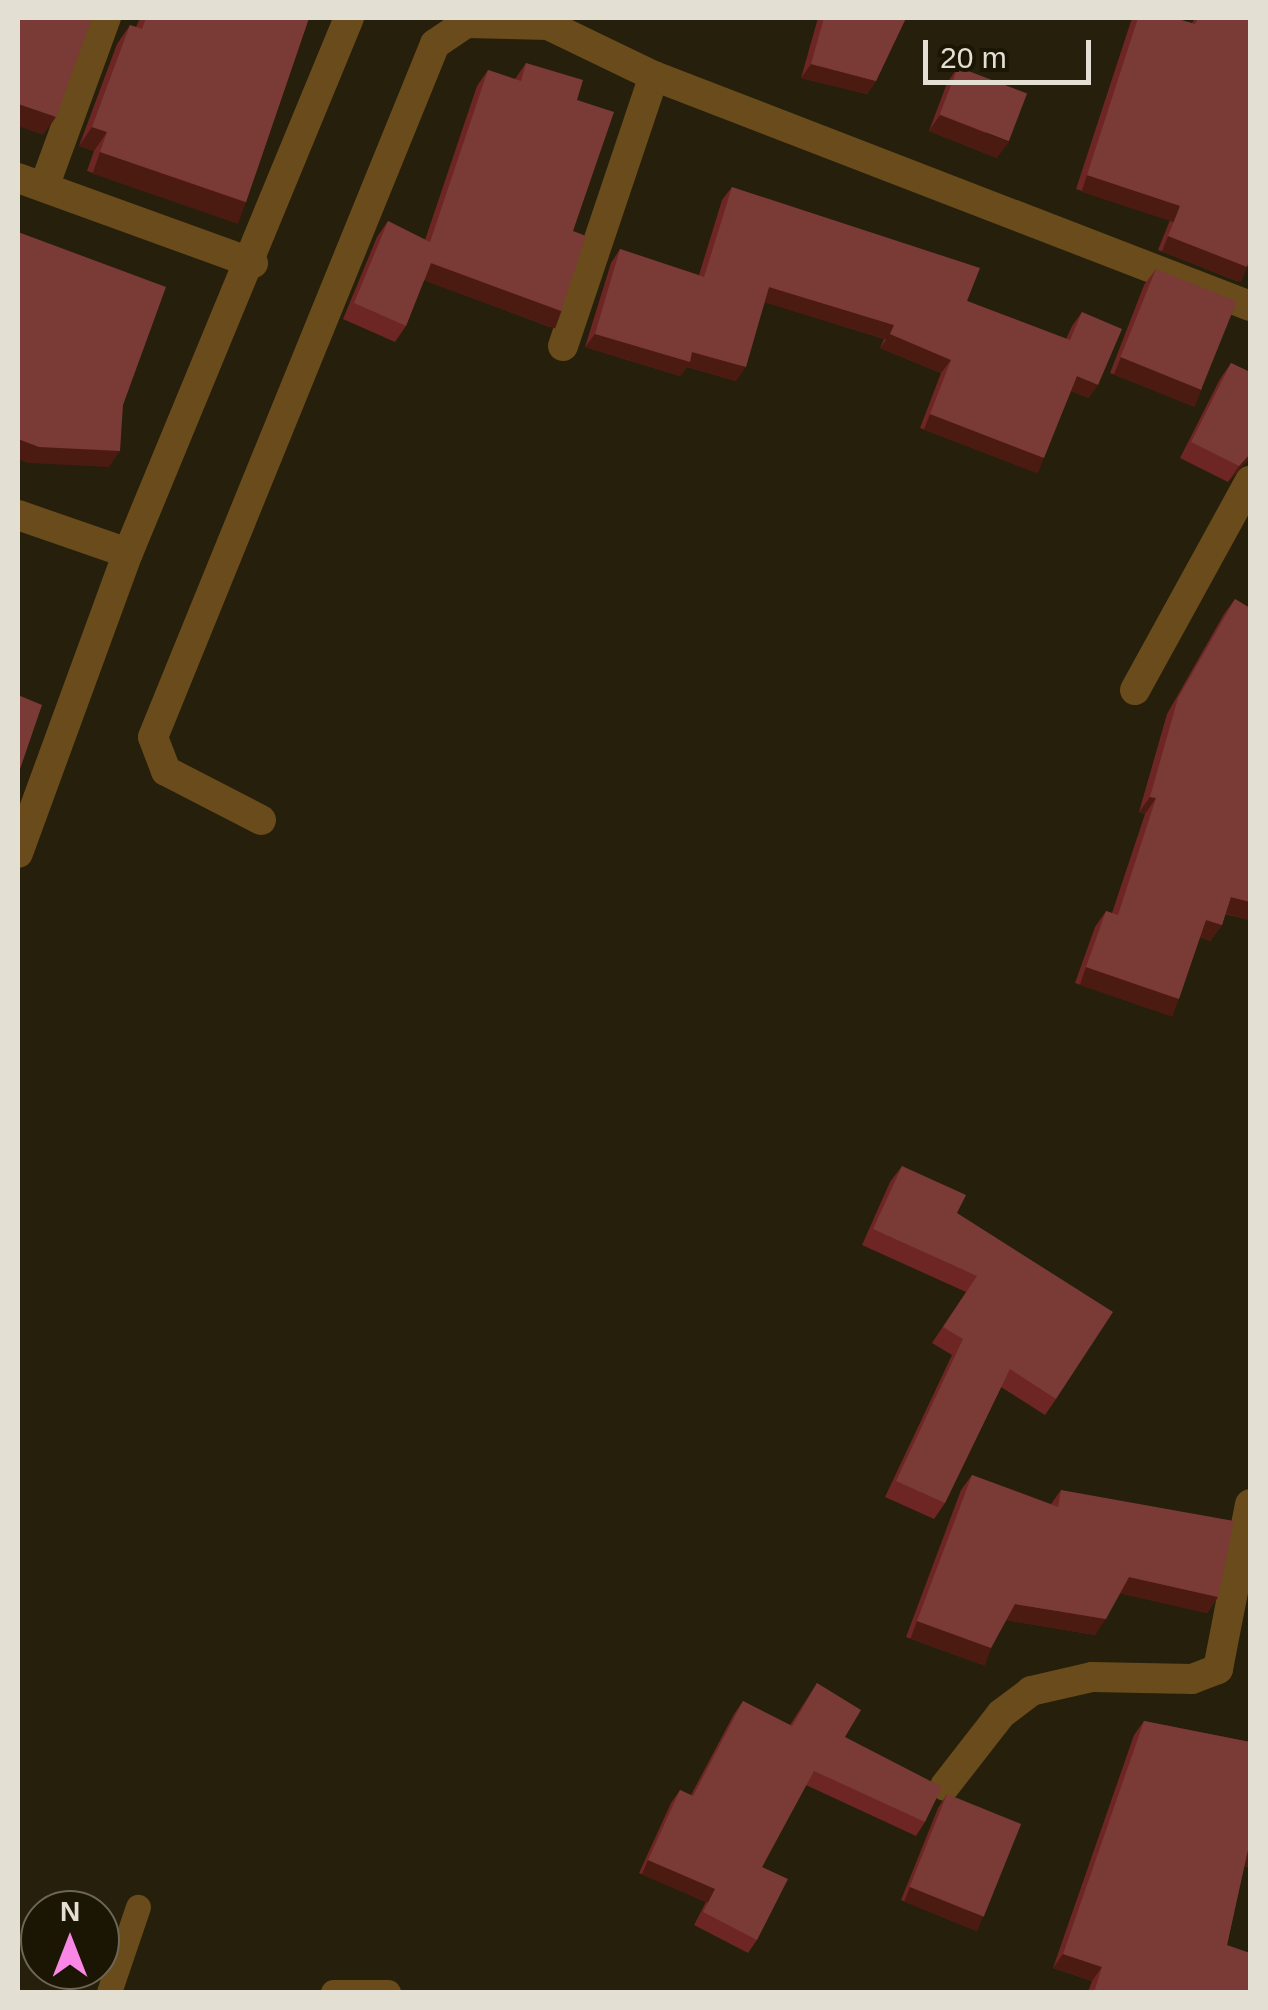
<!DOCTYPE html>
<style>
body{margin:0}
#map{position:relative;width:1268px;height:2010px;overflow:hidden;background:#251f0b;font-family:Helvetica,sans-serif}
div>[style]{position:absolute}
.lane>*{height:25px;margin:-12.5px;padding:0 12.5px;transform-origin:12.5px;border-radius:12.5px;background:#6a4b1b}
.street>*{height:30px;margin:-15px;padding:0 15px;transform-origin:15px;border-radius:15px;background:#6a4b1b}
.wall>*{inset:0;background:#6d2623}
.shaded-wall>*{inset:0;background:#4b1b12;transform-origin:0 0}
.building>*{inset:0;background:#7a3a36;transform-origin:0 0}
span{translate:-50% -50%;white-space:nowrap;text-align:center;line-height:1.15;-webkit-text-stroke:8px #1b1603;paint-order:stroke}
.frame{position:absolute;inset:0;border:20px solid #e3dfd3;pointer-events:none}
.north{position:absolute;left:20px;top:1890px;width:100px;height:100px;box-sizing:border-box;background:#1b1603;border:2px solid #6b6656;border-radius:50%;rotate:0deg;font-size:28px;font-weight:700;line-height:40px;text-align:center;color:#e3dfd3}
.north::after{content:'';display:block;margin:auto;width:35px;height:45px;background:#fa87e6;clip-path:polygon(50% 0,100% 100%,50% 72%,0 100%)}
.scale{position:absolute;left:923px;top:40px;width:168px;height:45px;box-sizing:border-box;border:5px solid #e3dfd3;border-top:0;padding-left:12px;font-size:30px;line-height:35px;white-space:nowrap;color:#e3dfd3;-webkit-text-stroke:8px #1b1603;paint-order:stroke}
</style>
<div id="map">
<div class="lane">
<div style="left:109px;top:1992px;width:90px;rotate:-71.2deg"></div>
<div style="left:333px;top:1992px;width:55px"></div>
</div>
<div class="street">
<div style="left:18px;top:178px;width:250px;rotate:19.9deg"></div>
<div style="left:44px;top:187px;width:180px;rotate:-69.9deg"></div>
<div style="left:563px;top:346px;width:285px;rotate:-71.4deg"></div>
<div style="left:18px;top:515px;width:116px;rotate:19.1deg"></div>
<div style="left:1135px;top:690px;width:239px;rotate:-61.2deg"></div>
<div style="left:261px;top:820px;width:107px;rotate:-152.7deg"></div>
<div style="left:166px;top:771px;width:36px;rotate:-111deg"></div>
<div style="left:153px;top:737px;width:748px;rotate:-67.86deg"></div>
<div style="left:435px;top:44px;width:37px;rotate:-34deg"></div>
<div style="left:466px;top:23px;width:82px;rotate:1.4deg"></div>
<div style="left:548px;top:25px;width:118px;rotate:25.7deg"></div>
<div style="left:654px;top:76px;width:639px;rotate:21.1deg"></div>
<div style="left:18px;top:853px;width:320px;rotate:-69.9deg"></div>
<div style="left:128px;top:553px;width:579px;rotate:-67.56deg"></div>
<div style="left:945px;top:1786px;width:91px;rotate:-52.1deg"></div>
<div style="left:1001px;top:1714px;width:38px;rotate:-37deg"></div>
<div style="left:1031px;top:1691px;width:63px;rotate:-12.9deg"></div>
<div style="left:1092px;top:1677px;width:100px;rotate:1.1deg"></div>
<div style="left:1192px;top:1679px;width:28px;rotate:-21deg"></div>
<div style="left:1218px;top:1669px;width:168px;rotate:-79deg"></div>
</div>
<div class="wall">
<div style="clip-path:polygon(140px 18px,309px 18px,246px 202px,233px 221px,87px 171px,94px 151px,79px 146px,117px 44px,130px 25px,136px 27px)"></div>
<div style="clip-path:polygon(818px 18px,906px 18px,876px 81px,867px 94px,801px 78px)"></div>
<div style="clip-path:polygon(1134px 18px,1174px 18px,1192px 23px,1195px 18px,1250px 18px,1247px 267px,1237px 281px,1158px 250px,1170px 220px,1076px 189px,1131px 21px)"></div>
<div style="clip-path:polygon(526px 63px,577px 100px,573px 231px,561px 311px,550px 327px,424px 280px,406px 326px,395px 342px,343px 319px,377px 237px,388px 221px,425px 240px,477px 86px,488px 70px,515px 79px)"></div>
<div style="clip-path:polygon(958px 67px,997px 158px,929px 131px,947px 83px)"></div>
<div style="clip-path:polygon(732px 187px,967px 301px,1066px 339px,1072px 326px,1082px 312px,1089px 398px,1071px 391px,1035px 472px,920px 428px,941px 373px,880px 348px,884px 339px,765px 302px,736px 381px,687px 367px,680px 376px,585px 347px,611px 263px,620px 249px,699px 275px,722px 200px)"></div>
<div style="clip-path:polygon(1156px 269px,1202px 389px,1191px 405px,1110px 373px,1144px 285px)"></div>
<div style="clip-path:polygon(1231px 363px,1250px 372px,1250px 458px,1228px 482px,1180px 458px,1220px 379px)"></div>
<div style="clip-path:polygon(1235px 599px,1250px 608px,1250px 920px,1225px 914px,1222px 925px,1210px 941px,1200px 937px,1168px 1015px,1075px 983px,1095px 927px,1106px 911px,1112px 913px,1145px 814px,1139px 812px,1167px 714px,1224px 614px)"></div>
<div style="clip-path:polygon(902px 1166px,957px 1213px,1056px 1399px,1045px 1415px,1001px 1387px,945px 1503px,934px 1519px,885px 1497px,952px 1355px,932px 1343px,966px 1292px,862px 1245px,890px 1182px)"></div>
<div style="clip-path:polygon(972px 1475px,1051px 1504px,1061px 1490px,1218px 1597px,1207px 1613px,1120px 1593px,1095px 1635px,1006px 1620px,991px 1648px,980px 1664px,906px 1637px,961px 1490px)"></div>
<div style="clip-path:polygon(817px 1683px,845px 1737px,925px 1822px,916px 1836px,806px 1785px,762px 1867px,757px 1940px,748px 1953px,694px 1925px,706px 1902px,639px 1873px,671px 1803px,680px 1790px,691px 1795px,734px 1714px,743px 1701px,790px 1725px)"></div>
<div style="clip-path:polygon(1144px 1721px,1250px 1742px,1250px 1868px,1244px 1866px,1227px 1945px,1250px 1992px,1088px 1992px,1092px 1981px,1053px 1968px,1134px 1735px)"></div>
<div style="clip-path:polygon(947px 1794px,974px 1930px,901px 1900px,938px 1808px)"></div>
</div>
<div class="shaded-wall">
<div style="clip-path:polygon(811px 64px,876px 81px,867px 94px,801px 78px)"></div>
<div style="clip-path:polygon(18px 104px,56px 117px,43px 135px,18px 126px)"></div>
<div style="clip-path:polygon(940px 115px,1009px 142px,997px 158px,929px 131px)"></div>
<div style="clip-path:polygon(92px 127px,107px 132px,94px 151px,79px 146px)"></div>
<div style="left:100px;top:152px;width:154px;height:23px;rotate:19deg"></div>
<div style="left:1087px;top:175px;width:98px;height:18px;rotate:18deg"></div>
<div style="left:1168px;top:236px;width:85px;height:17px;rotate:21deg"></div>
<div style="left:431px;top:263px;width:139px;height:19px;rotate:20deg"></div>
<div style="left:769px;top:287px;width:131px;height:16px;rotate:17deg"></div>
<div style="clip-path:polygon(595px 334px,692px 352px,746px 367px,736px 381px,687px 367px,680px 376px,585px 347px)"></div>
<div style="clip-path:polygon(890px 334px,951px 360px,941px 373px,880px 348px)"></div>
<div style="left:1121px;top:357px;width:87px;height:19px;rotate:22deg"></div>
<div style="clip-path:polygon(1077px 376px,1098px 385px,1089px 398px,1067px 390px)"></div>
<div style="left:930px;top:414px;width:122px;height:17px;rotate:21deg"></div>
<div style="clip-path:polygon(18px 439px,120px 451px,109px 467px,28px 463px,18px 459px)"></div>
<div style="clip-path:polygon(1250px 454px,1250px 458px,1228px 482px,1239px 466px)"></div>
<div style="clip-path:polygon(1150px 797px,1156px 798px,1145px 814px,1139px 812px)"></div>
<div style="clip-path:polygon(1231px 897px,1250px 902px,1250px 920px,1220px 912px)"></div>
<div style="clip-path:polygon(1206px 920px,1222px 925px,1210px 941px,1195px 936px)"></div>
<div style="left:1086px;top:967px;width:98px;height:19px;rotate:19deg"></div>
<div style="clip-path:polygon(1129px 1577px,1218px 1597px,1207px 1613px,1117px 1593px)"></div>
<div style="clip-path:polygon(1015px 1604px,1106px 1619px,1095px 1635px,1004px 1620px)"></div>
<div style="left:917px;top:1621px;width:79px;height:19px;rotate:20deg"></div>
<div style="clip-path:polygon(1248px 1850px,1250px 1851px,1250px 1868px,1238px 1864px)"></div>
<div style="left:648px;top:1860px;width:73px;height:16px;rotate:23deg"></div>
<div style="left:910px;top:1887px;width:79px;height:16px;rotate:22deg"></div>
<div style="clip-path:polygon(1063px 1954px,1102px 1967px,1092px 1981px,1053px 1968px)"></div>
</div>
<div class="building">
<div style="clip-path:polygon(18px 18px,92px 18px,56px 117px,18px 104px)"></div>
<div style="clip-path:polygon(146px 18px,309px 18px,246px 202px,100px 152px,107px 132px,92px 127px,130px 25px,142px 29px)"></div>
<div style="clip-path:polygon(824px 18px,906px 18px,876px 81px,811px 64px)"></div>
<div style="clip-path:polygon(1138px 18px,1174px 18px,1195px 24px,1198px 18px,1250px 18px,1250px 259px,1247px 267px,1168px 236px,1180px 206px,1087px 175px)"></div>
<div style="clip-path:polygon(526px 63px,583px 80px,577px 100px,614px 112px,573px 231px,586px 236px,561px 311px,431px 263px,406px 326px,354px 303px,388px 221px,430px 242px,488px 70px,521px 81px)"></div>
<div style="left:958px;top:67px;width:74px;height:51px;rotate:21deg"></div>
<div style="clip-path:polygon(732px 187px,980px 268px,967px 301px,1070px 340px,1082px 312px,1122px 329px,1098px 385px,1077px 376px,1044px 458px,930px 414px,951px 360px,890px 334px,894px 325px,769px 287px,746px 367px,692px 352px,690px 362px,595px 334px,620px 249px,704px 277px)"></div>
<div style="clip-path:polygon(18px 232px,166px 287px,123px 405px,120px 451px,39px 447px,18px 439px)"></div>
<div style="left:1156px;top:269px;width:87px;height:95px;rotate:22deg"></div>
<div style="clip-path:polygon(1231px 363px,1250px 372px,1250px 454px,1239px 466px,1191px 442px)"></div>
<div style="clip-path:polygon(1235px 599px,1250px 608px,1250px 902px,1231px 897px,1222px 925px,1206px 920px,1179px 999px,1086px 967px,1106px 911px,1118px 915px,1156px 798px,1150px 797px,1178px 698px)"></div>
<div style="clip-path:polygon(18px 695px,42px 705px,18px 775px)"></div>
<div style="clip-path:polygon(902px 1166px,966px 1195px,957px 1213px,1113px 1312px,1056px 1399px,1010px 1369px,945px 1503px,896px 1481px,963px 1339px,943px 1327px,977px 1276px,873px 1229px)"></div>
<div style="clip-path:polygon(972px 1475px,1058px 1507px,1061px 1490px,1234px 1521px,1218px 1597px,1129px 1577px,1106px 1619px,1015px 1604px,991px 1648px,917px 1621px)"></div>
<div style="clip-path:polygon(817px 1683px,861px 1710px,845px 1737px,942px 1787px,925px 1822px,814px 1771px,762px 1867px,788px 1879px,757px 1940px,703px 1912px,715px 1889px,648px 1860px,680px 1790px,693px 1796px,743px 1701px,792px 1726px)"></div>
<div style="clip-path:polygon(1144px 1721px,1250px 1742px,1250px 1851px,1248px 1850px,1227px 1945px,1250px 1953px,1250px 1992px,1094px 1992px,1102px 1967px,1063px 1954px)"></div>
<div style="left:947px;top:1794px;width:80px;height:100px;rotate:22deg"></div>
</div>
<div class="frame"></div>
<div class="north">N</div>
<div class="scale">20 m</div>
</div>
